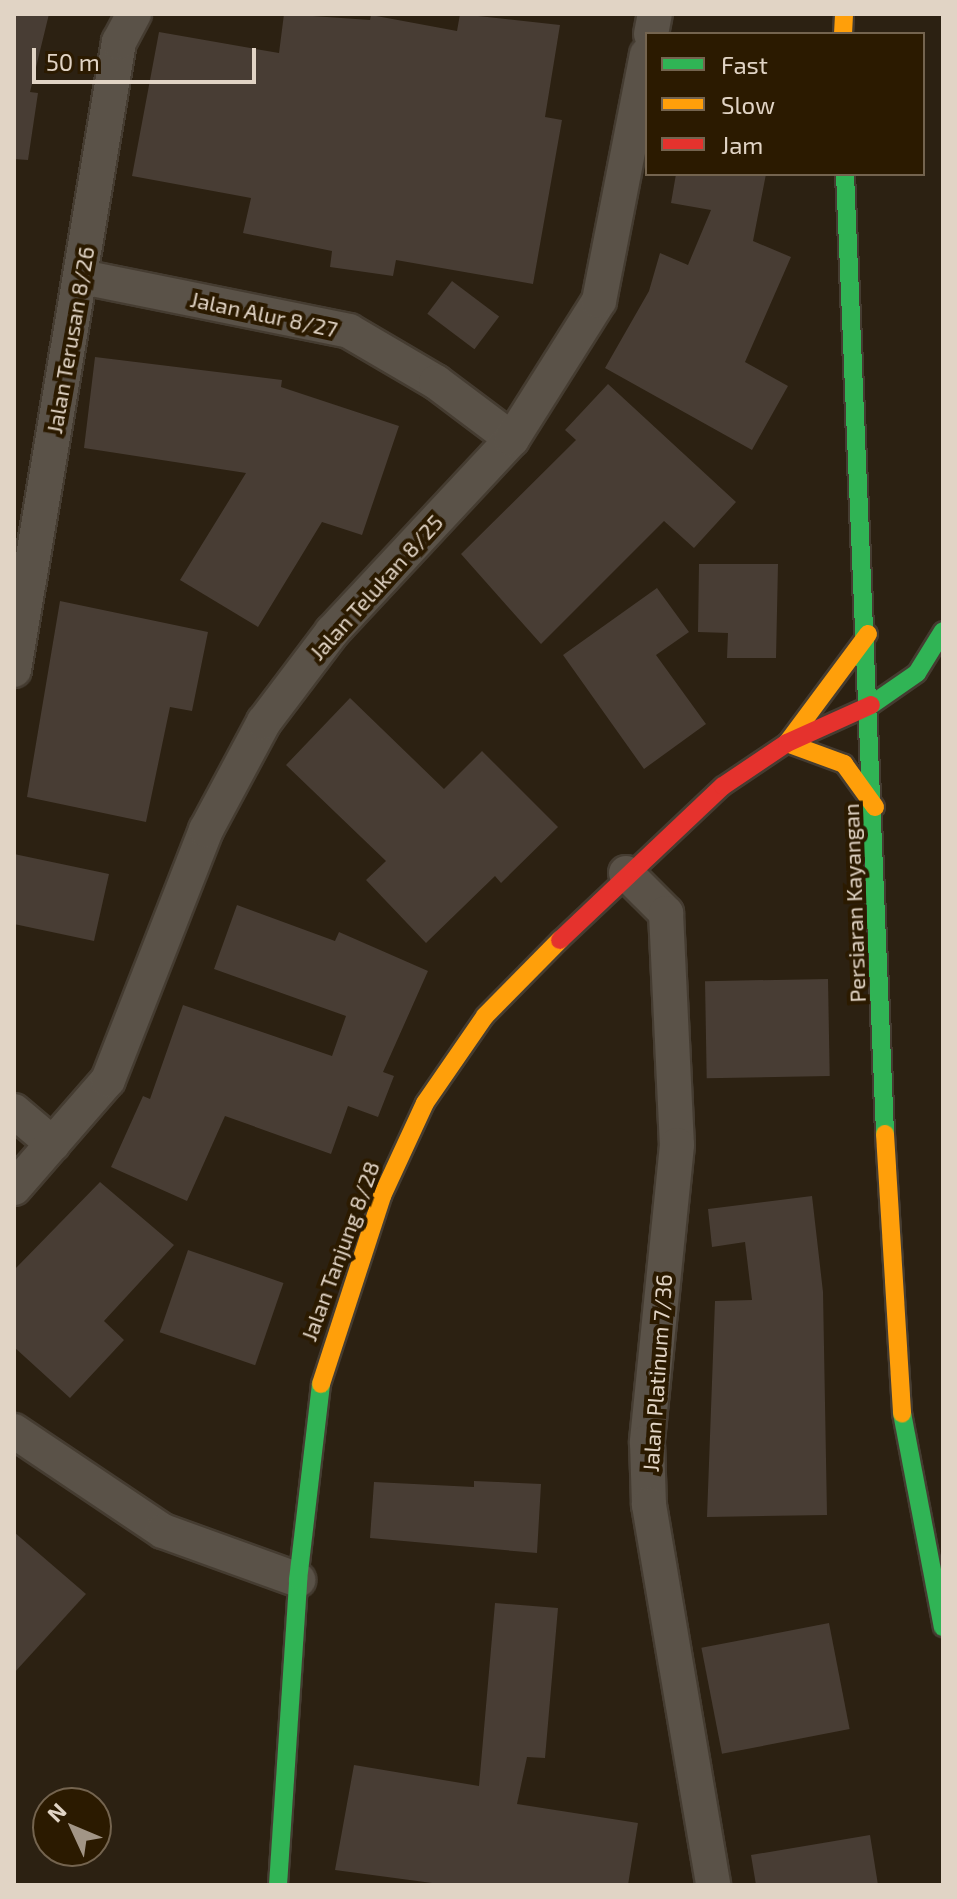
<!DOCTYPE html>
<style>
body{margin:0}
#map{position:relative;width:957px;height:1899px;overflow:hidden;background:#2c2112;font-family:"Exo 2",sans-serif}
div>[style]{position:absolute}
.building>*{inset:0;background:#483d34;transform-origin:0 0}
.roads{filter:drop-shadow(2px 0 #453c31) drop-shadow(-2px 0 #453c31) drop-shadow(0 2px #453c31) drop-shadow(0 -2px #453c31)}
.street>*{height:34px;margin:-17px;padding:0 17px;transform-origin:17px;border-radius:17px;background:#5a5248}
.fast>*{height:18px;margin:-9px;padding:0 9px;transform-origin:9px;border-radius:9px;background:#30b455}
.slow>*{height:18px;margin:-9px;padding:0 9px;transform-origin:9px;border-radius:9px;background:#ff9f0a}
.jam>*{height:18px;margin:-9px;padding:0 9px;transform-origin:9px;border-radius:9px;background:#e5322d}
span{translate:-50% -50%;white-space:nowrap;text-align:center;line-height:1.15;-webkit-text-stroke:8px #2b1a00;paint-order:stroke}
.street-label{font-size:22px;color:#e1d4c5}
.frame{position:absolute;inset:0;border:16px solid #e1d4c5;pointer-events:none}
.legend{position:absolute;left:645px;top:32px;width:280px;height:144px;box-sizing:border-box;background:#2b1a00;border:2px solid #74644f;margin:0;padding:10px 14px;list-style:none;font-size:24px;color:#e1d4c5}
.legend li{display:flex;align-items:center;gap:16px;height:40px}
.legend b{width:40px;border:2px solid #74644f}
.north{position:absolute;left:32px;top:1787px;width:80px;height:80px;box-sizing:border-box;background:#2b1a00;border:2px solid #74644f;border-radius:50%;rotate:314deg;font-size:22px;font-weight:700;line-height:32px;text-align:center;color:#e1d4c5}
.north::after{content:'';display:block;margin:auto;width:28px;height:36px;background:#a29586;clip-path:polygon(50% 0,100% 100%,50% 72%,0 100%)}
.scale{position:absolute;left:32px;top:48px;width:224px;height:36px;box-sizing:border-box;border:4px solid #e1d4c5;border-top:0;padding-left:10px;font-size:24px;line-height:28px;white-space:nowrap;color:#e1d4c5;-webkit-text-stroke:6px #2b1a00;paint-order:stroke}
</style>
<div id="map">
<div class="building">
<div style="clip-path:polygon(14px 14px,49px 14px,30px 92px,38px 93px,28px 160px,14px 159px)"></div>
<div style="clip-path:polygon(284px 14px,370px 20px,371px 15px,457px 31px,460px 14px,560px 25px,545px 117px,562px 120px,533px 284px,396px 260px,393px 276px,330px 267px,332px 251px,243px 233px,251px 198px,132px 176px,159px 32px,279px 53px)"></div>
<div style="clip-path:polygon(676px 174px,766px 174px,753px 241px,791px 257px,745px 362px,788px 386px,752px 450px,605px 368px,649px 291px,660px 253px,688px 265px,711px 210px,671px 203px)"></div>
<div style="left:452px;top:281px;width:59px;height:41px;rotate:37deg"></div>
<div style="clip-path:polygon(95px 357px,282px 380px,281px 387px,399px 426px,362px 535px,322px 522px,258px 627px,180px 580px,246px 473px,84px 448px)"></div>
<div style="clip-path:polygon(608px 384px,736px 502px,694px 548px,664px 521px,541px 644px,461px 554px,576px 440px,565px 430px)"></div>
<div style="clip-path:polygon(699px 564px,778px 564px,776px 658px,727px 658px,728px 633px,698px 632px)"></div>
<div style="clip-path:polygon(657px 588px,689px 632px,656px 655px,706px 724px,644px 769px,563px 655px)"></div>
<div style="clip-path:polygon(60px 601px,208px 632px,192px 711px,170px 707px,146px 822px,27px 797px)"></div>
<div style="clip-path:polygon(350px 698px,444px 789px,482px 751px,558px 827px,501px 883px,495px 876px,426px 943px,366px 880px,386px 861px,286px 765px)"></div>
<div style="clip-path:polygon(14px 854px,109px 874px,94px 941px,14px 924px)"></div>
<div style="clip-path:polygon(237px 905px,335px 941px,339px 932px,428px 971px,383px 1072px,394px 1076px,378px 1117px,348px 1106px,331px 1154px,225px 1116px,187px 1201px,111px 1167px,143px 1096px,150px 1099px,183px 1005px,332px 1056px,346px 1016px,214px 969px)"></div>
<div style="left:828px;top:979px;width:97px;height:123px;rotate:89deg"></div>
<div style="clip-path:polygon(100px 1182px,174px 1245px,104px 1321px,124px 1340px,70px 1398px,14px 1347px,14px 1270px)"></div>
<div style="clip-path:polygon(812px 1196px,823px 1292px,827px 1515px,707px 1517px,715px 1301px,752px 1300px,745px 1242px,712px 1247px,708px 1209px)"></div>
<div style="left:188px;top:1250px;width:101px;height:87px;rotate:19deg"></div>
<div style="clip-path:polygon(474px 1481px,541px 1484px,537px 1553px,370px 1538px,374px 1482px,474px 1487px)"></div>
<div style="clip-path:polygon(14px 1532px,86px 1594px,14px 1673px)"></div>
<div style="clip-path:polygon(495px 1603px,558px 1608px,545px 1758px,527px 1757px,517px 1804px,638px 1823px,628px 1885px,447px 1885px,335px 1870px,354px 1765px,479px 1786px)"></div>
<div style="left:829px;top:1623px;width:108px;height:130px;rotate:79deg"></div>
<div style="clip-path:polygon(870px 1835px,878px 1885px,756px 1885px,751px 1855px)"></div>
</div>
<div class="roads">
<div class="street">
<div style="left:651px;top:34px;width:20px;rotate:-79deg"></div>
<div style="left:82px;top:277px;width:272px;rotate:11.4deg"></div>
<div style="left:349px;top:331px;width:101px;rotate:30.4deg"></div>
<div style="left:436px;top:382px;width:95px;rotate:36.9deg"></div>
<div style="left:14px;top:670px;width:637px;rotate:-80.51deg"></div>
<div style="left:119px;top:42px;width:32px;rotate:-62deg"></div>
<div style="left:626px;top:873px;width:57px;rotate:45deg"></div>
<div style="left:666px;top:913px;width:232px;rotate:87.3deg"></div>
<div style="left:677px;top:1145px;width:299px;rotate:95.8deg"></div>
<div style="left:647px;top:1442px;width:63px;rotate:88.2deg"></div>
<div style="left:649px;top:1505px;width:385px;rotate:80.4deg"></div>
<div style="left:14px;top:1111px;width:51px;rotate:40.2deg"></div>
<div style="left:14px;top:1188px;width:143px;rotate:-49deg"></div>
<div style="left:108px;top:1080px;width:269px;rotate:-68.6deg"></div>
<div style="left:206px;top:830px;width:123px;rotate:-61.8deg"></div>
<div style="left:264px;top:722px;width:113px;rotate:-52.9deg"></div>
<div style="left:332px;top:632px;width:264px;rotate:-47deg"></div>
<div style="left:512px;top:439px;width:163px;rotate:-57.8deg"></div>
<div style="left:599px;top:301px;width:251px;rotate:-79deg"></div>
<div style="left:14px;top:1431px;width:179px;rotate:33.9deg"></div>
<div style="left:163px;top:1531px;width:144px;rotate:19.9deg"></div>
</div>
<div class="fast">
<div style="left:845px;top:174px;width:961px;rotate:87.61deg"></div>
<div style="left:871px;top:705px;width:56px;rotate:-34.8deg"></div>
<div style="left:917px;top:673px;width:49px;rotate:-58.2deg"></div>
<div style="left:902px;top:1413px;width:218px;rotate:79.2deg"></div>
<div style="left:278px;top:1885px;width:306px;rotate:-86.2deg"></div>
<div style="left:298px;top:1580px;width:197px;rotate:-83.3deg"></div>
</div>
<div class="slow">
<div style="left:843px;top:34px;width:20px;rotate:-87deg"></div>
<div style="left:868px;top:634px;width:136px;rotate:126.6deg"></div>
<div style="left:787px;top:743px;width:61px;rotate:20.2deg"></div>
<div style="left:844px;top:764px;width:53px;rotate:54.2deg"></div>
<div style="left:885px;top:1134px;width:280px;rotate:86.5deg"></div>
<div style="left:321px;top:1384px;width:198px;rotate:-72deg"></div>
<div style="left:382px;top:1196px;width:102px;rotate:-65.2deg"></div>
<div style="left:425px;top:1103px;width:106px;rotate:-55.4deg"></div>
<div style="left:485px;top:1016px;width:107px;rotate:-45.4deg"></div>
</div>
<div class="jam">
<div style="left:560px;top:940px;width:224px;rotate:-43.4deg"></div>
<div style="left:723px;top:786px;width:77px;rotate:-33.9deg"></div>
<div style="left:787px;top:743px;width:92px;rotate:-24.3deg"></div>
</div>
</div>
<div class="street-label">
<span style="left:264px;top:314px;rotate:12deg">Jalan Alur 8/27</span>
<span style="left:70px;top:340px;rotate:-80deg">Jalan Terusan 8/26</span>
<span style="left:376px;top:587px;rotate:-48deg">Jalan Telukan 8/25</span>
<span style="left:854px;top:903px;rotate:-92deg">Persiaran Kayangan</span>
<span style="left:340px;top:1251px;rotate:-70deg">Jalan Tanjung 8/28</span>
<span style="left:657px;top:1373px;rotate:-86deg">Jalan Platinum 7/36</span>
</div>
<div class="frame"></div>
<ul class="legend">
<li><b style="height:10px;background:#30b455"></b>Fast</li>
<li><b style="height:10px;background:#ff9f0a"></b>Slow</li>
<li><b style="height:10px;background:#e5322d"></b>Jam</li>
</ul>
<div class="north">N</div>
<div class="scale">50 m</div>
</div>
